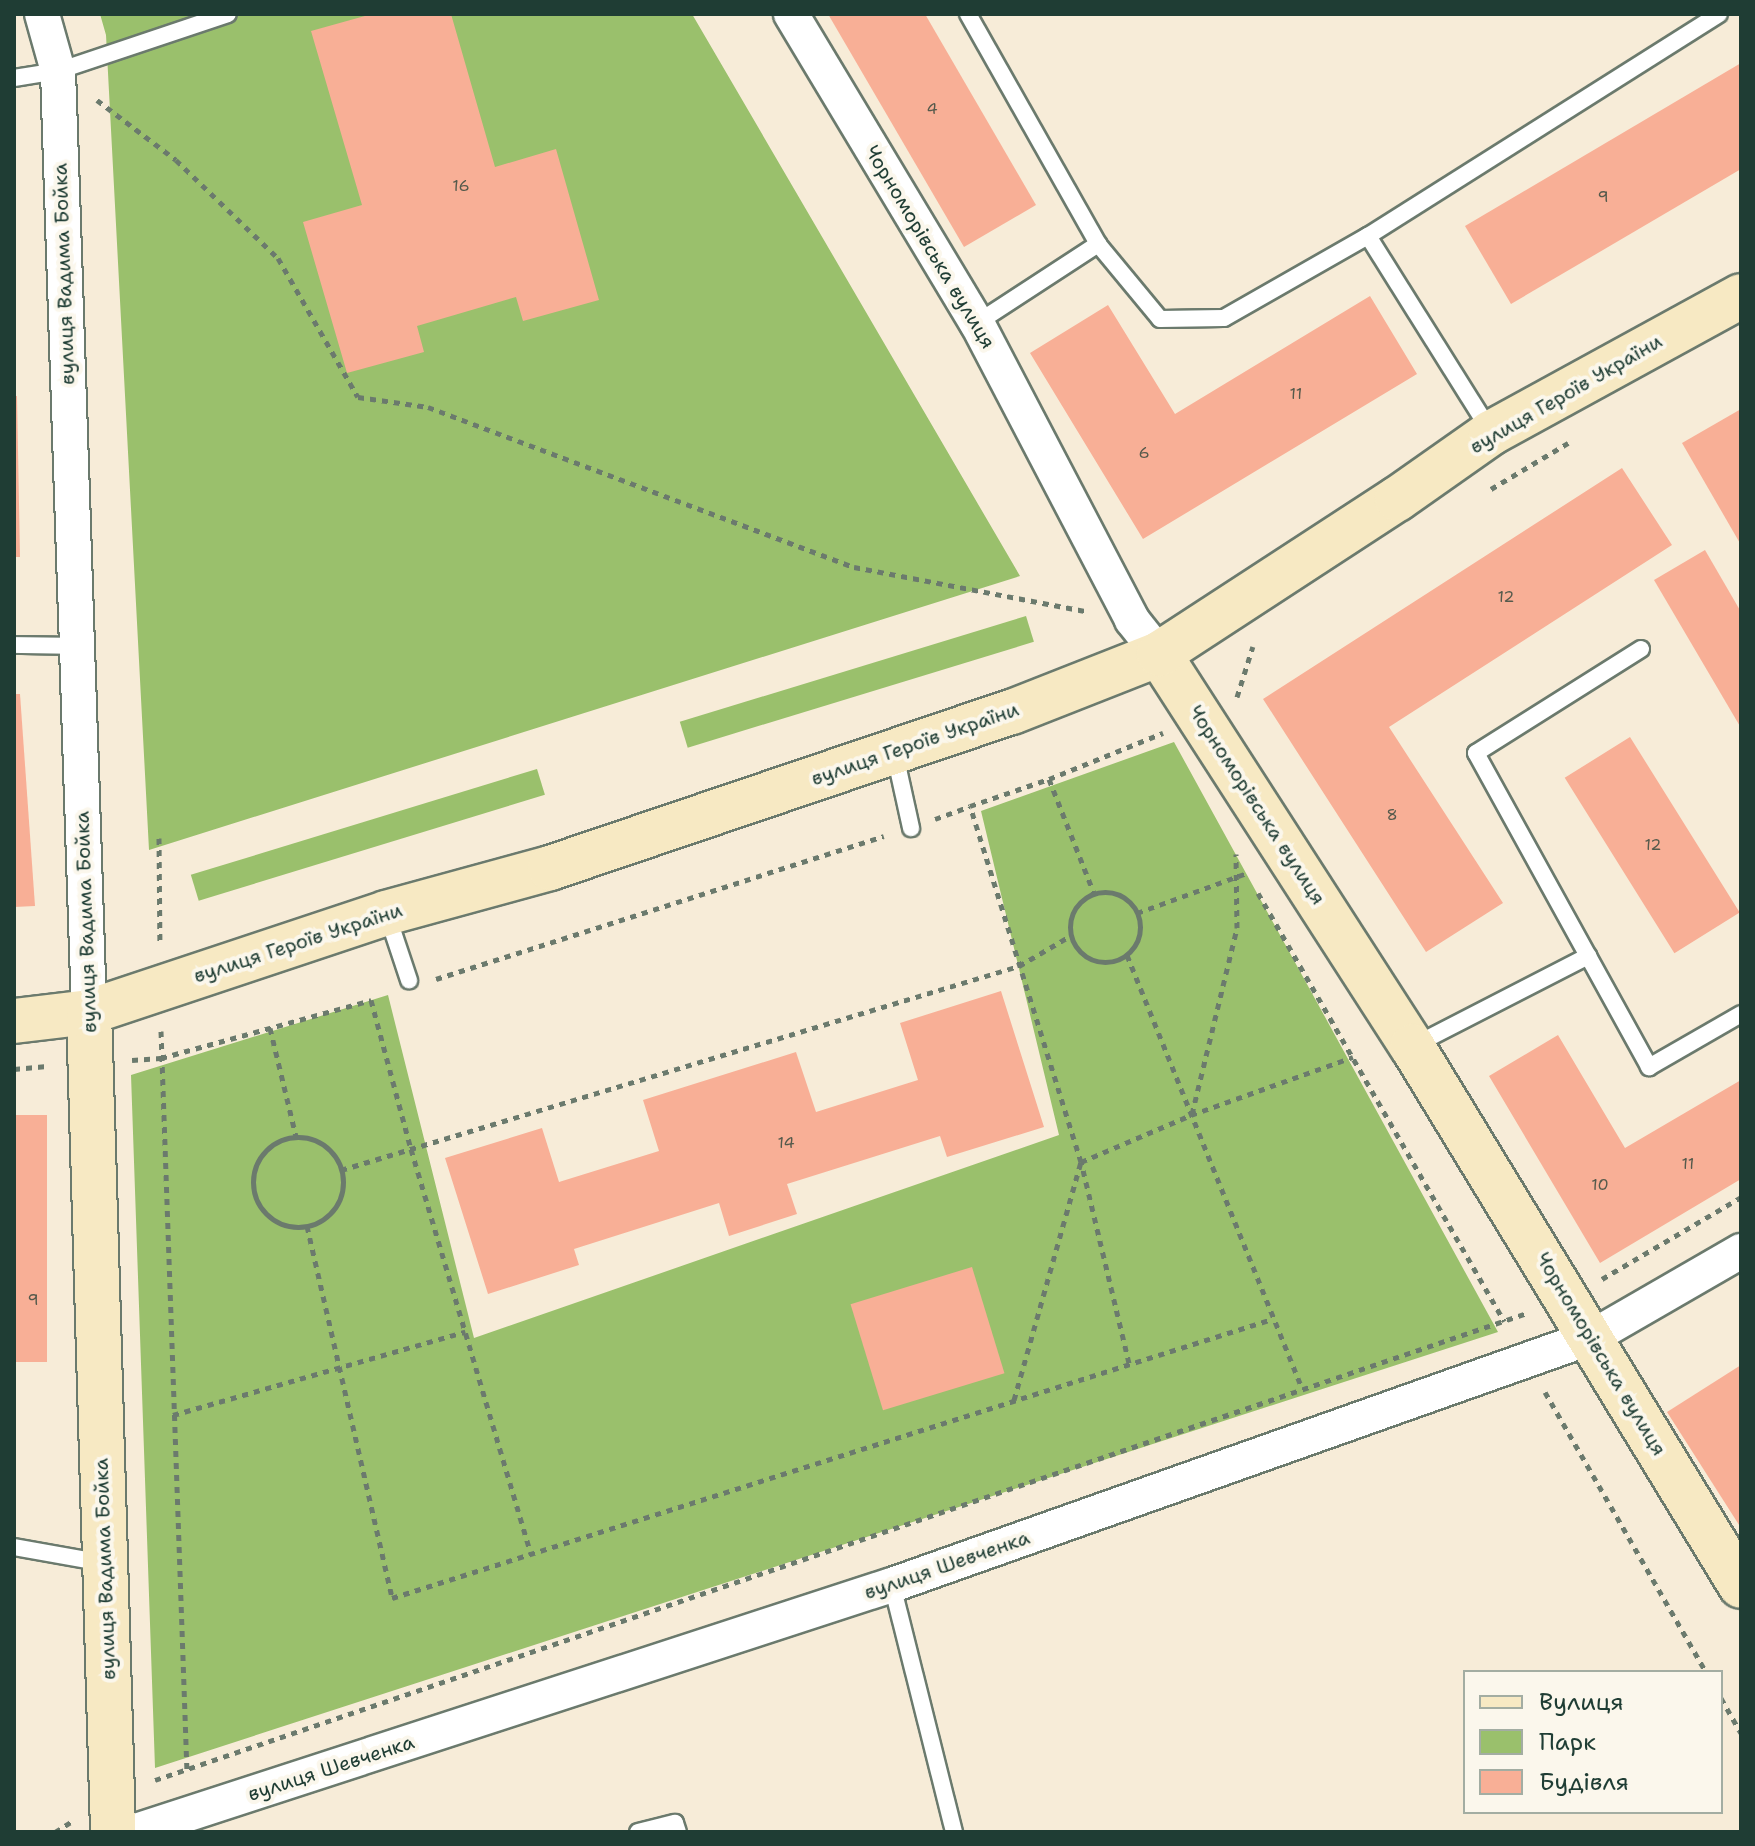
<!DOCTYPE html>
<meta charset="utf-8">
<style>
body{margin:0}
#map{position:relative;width:1755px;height:1846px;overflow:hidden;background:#f7ecd8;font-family:"Shantell Sans",sans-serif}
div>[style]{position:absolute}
.green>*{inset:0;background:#9ac06c;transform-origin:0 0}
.building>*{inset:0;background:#f8af96;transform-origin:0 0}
.path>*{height:5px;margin-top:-2.5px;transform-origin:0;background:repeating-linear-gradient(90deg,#6b7a6d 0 6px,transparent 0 12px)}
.path>.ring{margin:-2.5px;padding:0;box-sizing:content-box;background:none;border:5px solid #6b7a6d;border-radius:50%}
.roads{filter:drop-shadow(2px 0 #6b7a6d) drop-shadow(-2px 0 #6b7a6d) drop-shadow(0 2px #6b7a6d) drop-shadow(0 -2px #6b7a6d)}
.lane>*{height:16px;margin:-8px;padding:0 8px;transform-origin:8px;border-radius:8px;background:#fff}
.street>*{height:34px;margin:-17px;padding:0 17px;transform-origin:17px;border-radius:17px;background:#fff}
.secondary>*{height:44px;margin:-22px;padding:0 22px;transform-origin:22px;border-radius:22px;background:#f7e9c3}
span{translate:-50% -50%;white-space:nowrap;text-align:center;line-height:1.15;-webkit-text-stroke:8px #fbf7ec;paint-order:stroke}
.number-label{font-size:16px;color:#555a4c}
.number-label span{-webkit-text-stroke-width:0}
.street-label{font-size:20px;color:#1f3d34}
.frame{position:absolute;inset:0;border:16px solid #1f3d34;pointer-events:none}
.legend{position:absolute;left:1463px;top:1670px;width:260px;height:144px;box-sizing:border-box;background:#fbf7ec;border:2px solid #a3ada2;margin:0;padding:10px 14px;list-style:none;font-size:24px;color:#1f3d34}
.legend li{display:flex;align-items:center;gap:16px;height:40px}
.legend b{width:40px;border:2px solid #a3ada2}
</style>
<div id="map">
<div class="green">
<div style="clip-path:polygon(100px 14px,692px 14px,1020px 576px,149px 850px,106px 35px)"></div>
<div style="left:1026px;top:616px;width:27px;height:362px;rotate:73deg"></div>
<div style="clip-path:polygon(1174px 742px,1498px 1332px,155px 1768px,131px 1075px,388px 995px,474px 1338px,1059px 1135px,981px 811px)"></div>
<div style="left:537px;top:769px;width:27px;height:362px;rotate:73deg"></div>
</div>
<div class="building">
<div style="clip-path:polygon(372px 14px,451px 14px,495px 167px,556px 149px,599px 300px,523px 321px,516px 297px,417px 326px,424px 352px,347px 373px,303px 222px,362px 205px,311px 31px)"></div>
<div style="clip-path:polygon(828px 14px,925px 14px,1036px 205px,964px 247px)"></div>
<div style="clip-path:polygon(1741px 63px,1741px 169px,1511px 304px,1465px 226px)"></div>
<div style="clip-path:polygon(1370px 296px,1417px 374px,1143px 539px,1030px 353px,1108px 305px,1175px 414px)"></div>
<div style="clip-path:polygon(14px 396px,17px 396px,20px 557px,14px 557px)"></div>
<div style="clip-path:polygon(1741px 409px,1741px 545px,1682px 443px)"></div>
<div style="clip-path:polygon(1622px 468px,1672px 545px,1389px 727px,1503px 903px,1426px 952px,1263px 699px)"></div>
<div style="clip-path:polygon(1705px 550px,1741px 612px,1741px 728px,1654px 580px)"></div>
<div style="clip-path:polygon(14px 694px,20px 694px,35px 906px,14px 907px)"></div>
<div style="left:1630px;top:737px;width:207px;height:77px;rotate:58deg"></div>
<div style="clip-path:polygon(1001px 991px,1044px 1127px,947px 1157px,940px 1136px,787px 1184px,797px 1214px,729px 1236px,719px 1203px,574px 1249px,579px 1265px,488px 1294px,445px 1158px,542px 1128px,559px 1182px,659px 1151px,643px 1100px,796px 1052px,816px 1112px,918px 1080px,900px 1023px)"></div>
<div style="clip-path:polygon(1558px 1035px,1625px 1148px,1741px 1080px,1741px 1179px,1600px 1263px,1489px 1076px)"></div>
<div style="left:14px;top:1115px;width:33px;height:247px"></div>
<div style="left:972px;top:1267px;width:111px;height:127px;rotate:73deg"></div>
<div style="clip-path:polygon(1741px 1365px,1741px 1528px,1667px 1412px)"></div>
</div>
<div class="path">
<div style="left:97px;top:100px;width:99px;rotate:37.2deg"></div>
<div style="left:176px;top:160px;width:141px;rotate:43.9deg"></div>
<div style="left:278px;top:258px;width:160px;rotate:60.1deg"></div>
<div style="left:358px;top:397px;width:71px;rotate:8.1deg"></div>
<div style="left:428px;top:407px;width:455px;rotate:20.6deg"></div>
<div style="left:854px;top:567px;width:235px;rotate:10.8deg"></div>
<div style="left:1491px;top:489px;width:90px;rotate:-30.9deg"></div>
<div style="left:1237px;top:697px;width:53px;rotate:-72.6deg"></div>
<div style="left:1049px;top:779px;width:123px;rotate:68.5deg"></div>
<div style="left:935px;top:819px;width:37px;rotate:-20deg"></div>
<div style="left:159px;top:838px;width:107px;rotate:89.5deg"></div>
<div class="ring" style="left:1070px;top:892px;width:65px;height:65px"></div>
<div style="left:1258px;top:893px;width:494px;rotate:60.1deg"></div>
<div style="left:1137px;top:913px;width:117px;rotate:-20deg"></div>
<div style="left:1127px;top:955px;width:468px;rotate:68deg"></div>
<div style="left:436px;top:979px;width:470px;rotate:-17.7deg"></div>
<div style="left:270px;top:1028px;width:111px;rotate:76.5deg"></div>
<div style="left:161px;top:1031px;width:741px;rotate:87.99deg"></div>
<div style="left:132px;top:1060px;width:29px;rotate:-4deg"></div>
<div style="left:161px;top:1058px;width:218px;rotate:-15.4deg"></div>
<div style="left:371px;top:1000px;width:154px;rotate:75deg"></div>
<div style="left:411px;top:1149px;width:422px;rotate:73.5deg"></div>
<div style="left:14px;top:1069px;width:36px;rotate:-5deg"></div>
<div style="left:1192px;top:1114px;width:191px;rotate:-76.4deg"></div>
<div style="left:1237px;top:928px;width:74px;rotate:-90.8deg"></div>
<div class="ring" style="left:253px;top:1137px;width:85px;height:85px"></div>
<div style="left:341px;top:1170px;width:708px;rotate:-16.75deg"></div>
<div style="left:1019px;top:966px;width:59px;rotate:-30.5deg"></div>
<div style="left:307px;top:1226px;width:382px;rotate:77.1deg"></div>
<div style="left:392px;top:1598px;width:923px;rotate:-17.59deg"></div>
<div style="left:1602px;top:1279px;width:161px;rotate:-30.5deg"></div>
<div style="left:1129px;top:1363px;width:207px;rotate:-103.4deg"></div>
<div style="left:1081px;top:1162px;width:120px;rotate:-23.1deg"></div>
<div style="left:1191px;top:1115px;width:172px;rotate:-19.7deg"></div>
<div style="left:1545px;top:1392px;width:323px;rotate:60.1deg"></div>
<div style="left:1014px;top:1400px;width:247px;rotate:-74.3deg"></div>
<div style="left:1081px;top:1162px;width:373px;rotate:-107.3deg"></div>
<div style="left:970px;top:806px;width:83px;rotate:-18.9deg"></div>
<div style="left:1049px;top:779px;width:123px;rotate:-22deg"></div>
<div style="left:173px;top:1415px;width:304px;rotate:-15.9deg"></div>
<div style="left:1721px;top:1698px;width:40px;rotate:60.3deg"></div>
<div style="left:155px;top:1780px;width:1449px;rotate:-18.8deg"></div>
<div style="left:55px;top:1832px;width:19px;rotate:-32deg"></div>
</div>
<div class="roads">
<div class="lane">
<div style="left:968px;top:14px;width:264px;rotate:60.5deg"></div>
<div style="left:1098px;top:244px;width:97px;rotate:50.4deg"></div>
<div style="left:1160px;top:319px;width:64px;rotate:-0.9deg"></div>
<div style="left:1224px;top:318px;width:166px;rotate:-29.7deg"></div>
<div style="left:1368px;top:236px;width:415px;rotate:-32.3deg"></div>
<div style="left:14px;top:78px;width:45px;rotate:-9deg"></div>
<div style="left:58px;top:71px;width:179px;rotate:-18.5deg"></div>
<div style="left:1368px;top:236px;width:231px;rotate:57.9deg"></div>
<div style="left:977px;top:323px;width:145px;rotate:-33.1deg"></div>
<div style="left:14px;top:645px;width:62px;rotate:0.9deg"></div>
<div style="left:1641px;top:649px;width:195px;rotate:147.8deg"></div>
<div style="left:1476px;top:753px;width:359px;rotate:61.1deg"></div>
<div style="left:1649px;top:1067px;width:106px;rotate:-29.9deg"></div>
<div style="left:895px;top:755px;width:75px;rotate:77.6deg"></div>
<div style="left:387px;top:914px;width:70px;rotate:71.6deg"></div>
<div style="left:1415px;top:1045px;width:195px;rotate:-27.2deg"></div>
<div style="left:14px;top:1547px;width:91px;rotate:10.1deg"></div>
<div style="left:892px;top:1585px;width:255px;rotate:75.9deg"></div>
<div style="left:638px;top:1832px;width:38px;rotate:-14deg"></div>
<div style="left:675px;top:1823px;width:9px;rotate:72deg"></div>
</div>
<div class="street">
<div style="left:42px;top:14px;width:59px;rotate:74.3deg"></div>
<div style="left:58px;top:71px;width:942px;rotate:88.11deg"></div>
<div style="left:791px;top:14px;width:361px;rotate:59deg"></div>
<div style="left:977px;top:323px;width:335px;rotate:62.4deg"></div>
<div style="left:1132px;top:620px;width:43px;rotate:51.5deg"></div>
<div style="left:133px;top:1832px;width:798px;rotate:-18.03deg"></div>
<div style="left:892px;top:1585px;width:743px;rotate:-19.51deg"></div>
<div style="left:1592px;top:1337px;width:172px;rotate:-30deg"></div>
</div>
<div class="secondary">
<div style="left:1159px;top:654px;width:467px;rotate:57.2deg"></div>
<div style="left:1412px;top:1046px;width:632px;rotate:58.65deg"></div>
<div style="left:89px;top:1012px;width:820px;rotate:88.32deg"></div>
<div style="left:14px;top:1021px;width:76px;rotate:-6.8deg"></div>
<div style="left:89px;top:1012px;width:313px;rotate:-18.4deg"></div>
<div style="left:386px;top:913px;width:170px;rotate:-15.3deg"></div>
<div style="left:550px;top:868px;width:488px;rotate:-18.7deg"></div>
<div style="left:1012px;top:712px;width:158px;rotate:-21.5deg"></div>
<div style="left:1159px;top:654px;width:284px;rotate:-33.1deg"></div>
<div style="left:1397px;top:499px;width:115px;rotate:-35.1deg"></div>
<div style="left:1491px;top:433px;width:285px;rotate:-28.7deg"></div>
</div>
</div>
<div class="number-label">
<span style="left:932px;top:109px">4</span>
<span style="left:461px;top:186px">16</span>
<span style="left:1603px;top:197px">9</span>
<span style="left:1296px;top:394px">11</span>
<span style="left:1144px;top:453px">6</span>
<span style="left:1506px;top:597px">12</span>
<span style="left:1392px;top:815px">8</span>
<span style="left:1653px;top:845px">12</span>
<span style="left:786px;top:1143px">14</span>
<span style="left:1688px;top:1164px">11</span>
<span style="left:1600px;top:1185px">10</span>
<span style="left:33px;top:1300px">9</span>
</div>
<div class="street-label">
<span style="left:930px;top:247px;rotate:59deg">Чорноморівська вулиця</span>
<span style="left:64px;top:274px;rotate:-92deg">вулиця Вадима Бойка</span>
<span style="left:1566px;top:394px;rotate:-30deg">вулиця Героїв України</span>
<span style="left:915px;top:744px;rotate:-19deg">вулиця Героїв України</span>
<span style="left:1257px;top:805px;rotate:57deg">Чорноморівська вулиця</span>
<span style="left:86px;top:922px;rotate:-92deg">вулиця Вадима Бойка</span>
<span style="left:298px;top:943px;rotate:-18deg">вулиця Героїв України</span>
<span style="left:1601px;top:1354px;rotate:59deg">Чорноморівська вулиця</span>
<span style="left:947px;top:1565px;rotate:-19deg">вулиця Шевченка</span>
<span style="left:105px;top:1569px;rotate:-92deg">вулиця Вадима Бойка</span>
<span style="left:331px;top:1768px;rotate:-18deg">вулиця Шевченка</span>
</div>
<div class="frame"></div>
<ul class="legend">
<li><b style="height:10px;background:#f7e9c3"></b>Вулиця</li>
<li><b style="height:22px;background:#9ac06c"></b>Парк</li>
<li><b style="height:22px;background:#f8af96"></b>Будівля</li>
</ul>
</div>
